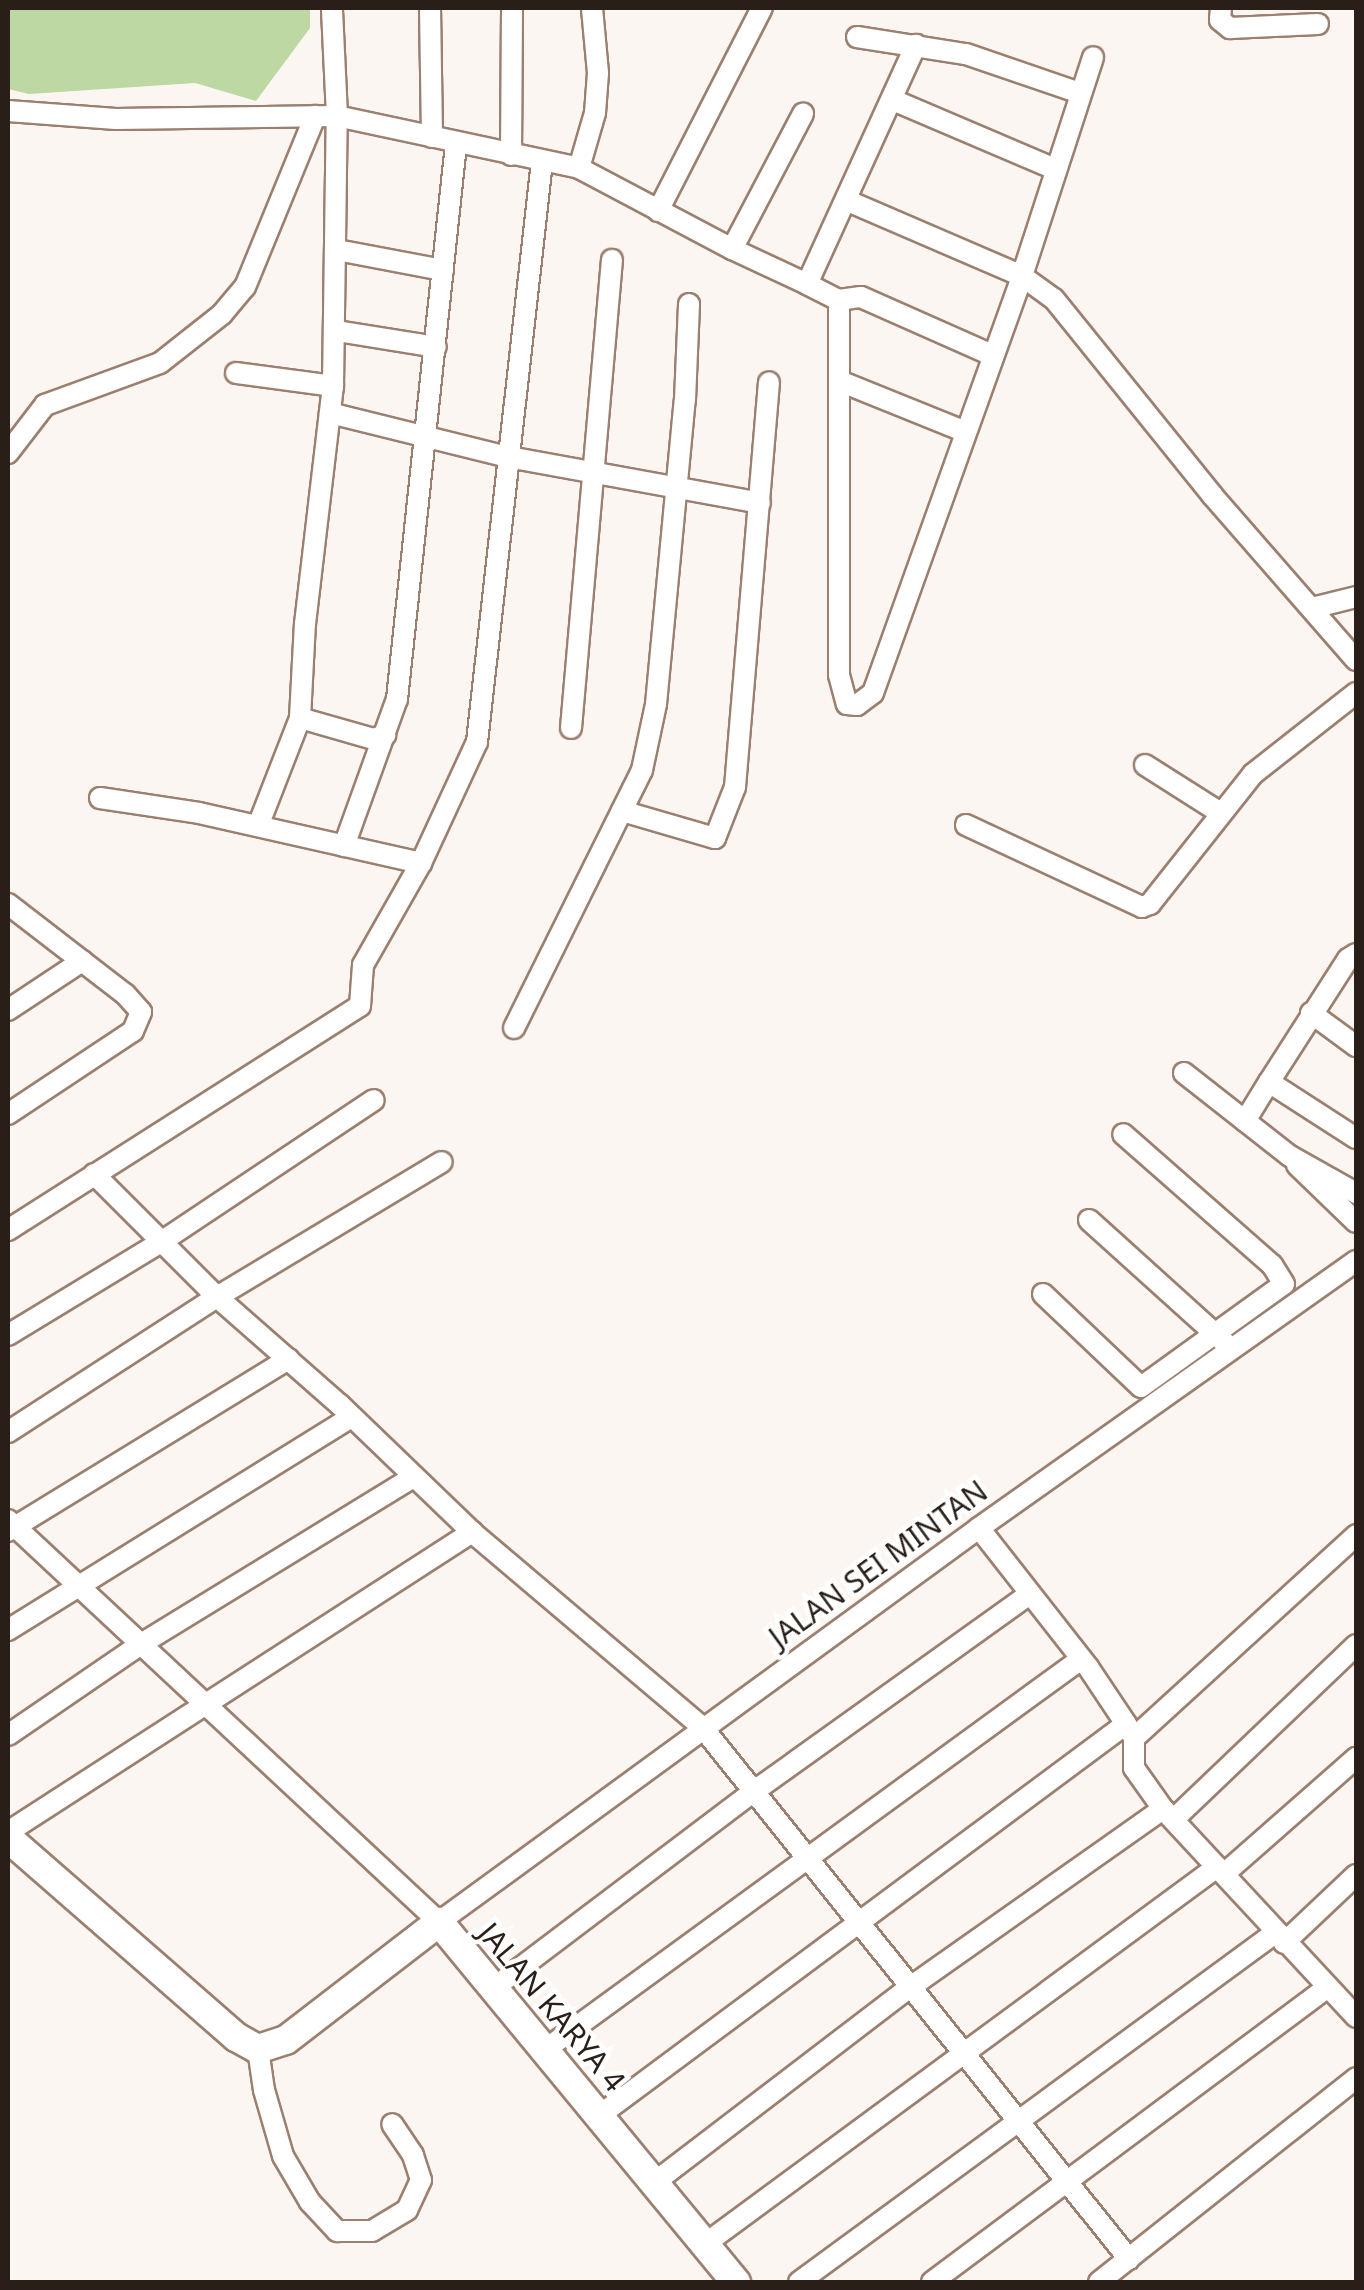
<!DOCTYPE html>
<style>
body{margin:0}
#map{position:relative;width:1364px;height:2290px;overflow:hidden;background:#fcf6f2;font-family:"Noto Sans",sans-serif}
div>[style]{position:absolute}
.green>*{inset:0;background:#bdd8a2}
.roads{filter:drop-shadow(2px 0 #9b8070) drop-shadow(-2px 0 #9b8070) drop-shadow(0 2px #9b8070) drop-shadow(0 -2px #9b8070)}
.minor>*{height:20px;margin:-10px;padding:0 10px;transform-origin:10px;border-radius:10px;background:#fff}
.major>*{height:28px;margin:-14px;padding:0 14px;transform-origin:14px;border-radius:14px;background:#fff}
span{translate:-50% -50%;white-space:nowrap;text-align:center;line-height:1.15;-webkit-text-stroke:9px #fff;paint-order:stroke}
.street-label{font-size:30px;color:#291f18}
.frame{position:absolute;inset:0;border:10px solid #291f18;pointer-events:none}
</style>
<div id="map">
<div class="green">
<div style="clip-path:polygon(8px 8px,310px 8px,310px 28px,256px 101px,195px 83px,29px 94px,8px 89px)"></div>
</div>
<div class="roads">
<div class="minor">
<div style="left:430px;top:8px;width:129px;rotate:89.1deg"></div>
<div style="left:1221px;top:8px;width:12px;rotate:95deg"></div>
<div style="left:1220px;top:20px;width:13px;rotate:39deg"></div>
<div style="left:1230px;top:28px;width:88px;rotate:-2.6deg"></div>
<div style="left:857px;top:37px;width:110px;rotate:8.9deg"></div>
<div style="left:966px;top:54px;width:120px;rotate:18.9deg"></div>
<div style="left:893px;top:100px;width:176px;rotate:23.1deg"></div>
<div style="left:8px;top:111px;width:108px;rotate:4.2deg"></div>
<div style="left:116px;top:119px;width:221px;rotate:-0.8deg"></div>
<div style="left:337px;top:116px;width:248px;rotate:12.1deg"></div>
<div style="left:579px;top:168px;width:173px;rotate:27.9deg"></div>
<div style="left:732px;top:249px;width:83px;rotate:25deg"></div>
<div style="left:807px;top:284px;width:263px;rotate:-65.5deg"></div>
<div style="left:511px;top:155px;width:147px;rotate:-89.6deg"></div>
<div style="left:579px;top:168px;width:57px;rotate:-73.8deg"></div>
<div style="left:595px;top:113px;width:40px;rotate:-85.7deg"></div>
<div style="left:598px;top:73px;width:65px;rotate:-95.3deg"></div>
<div style="left:848px;top:201px;width:189px;rotate:23.3deg"></div>
<div style="left:1022px;top:276px;width:39px;rotate:36deg"></div>
<div style="left:1054px;top:299px;width:252px;rotate:51.1deg"></div>
<div style="left:1212px;top:495px;width:219px;rotate:48.9deg"></div>
<div style="left:658px;top:211px;width:228px;rotate:-62.9deg"></div>
<div style="left:732px;top:249px;width:153px;rotate:-62.3deg"></div>
<div style="left:337px;top:250px;width:108px;rotate:10.7deg"></div>
<div style="left:807px;top:284px;width:36px;rotate:27deg"></div>
<div style="left:839px;top:300px;width:22px;rotate:-8deg"></div>
<div style="left:861px;top:297px;width:145px;rotate:23.9deg"></div>
<div style="left:839px;top:300px;width:375px;rotate:90deg"></div>
<div style="left:839px;top:675px;width:30px;rotate:75deg"></div>
<div style="left:847px;top:704px;width:10px;rotate:6deg"></div>
<div style="left:857px;top:705px;width:20px;rotate:-37deg"></div>
<div style="left:873px;top:693px;width:443px;rotate:-70.3deg"></div>
<div style="left:1022px;top:276px;width:230px;rotate:-72deg"></div>
<div style="left:337px;top:331px;width:100px;rotate:9.2deg"></div>
<div style="left:236px;top:373px;width:98px;rotate:7.6deg"></div>
<div style="left:842px;top:382px;width:131px;rotate:22deg"></div>
<div style="left:330px;top:413px;width:183px;rotate:13.9deg"></div>
<div style="left:508px;top:457px;width:256px;rotate:10.3deg"></div>
<div style="left:8px;top:453px;width:61px;rotate:-52.4deg"></div>
<div style="left:45px;top:405px;width:122px;rotate:-20.1deg"></div>
<div style="left:160px;top:363px;width:79px;rotate:-38.3deg"></div>
<div style="left:222px;top:314px;width:35px;rotate:-50deg"></div>
<div style="left:245px;top:287px;width:185px;rotate:-67.7deg"></div>
<div style="left:1312px;top:608px;width:45px;rotate:-14deg"></div>
<div style="left:300px;top:718px;width:76px;rotate:16deg"></div>
<div style="left:373px;top:739px;width:13px;rotate:-18deg"></div>
<div style="left:571px;top:728px;width:470px;rotate:-85deg"></div>
<div style="left:1145px;top:765px;width:88px;rotate:32.4deg"></div>
<div style="left:100px;top:798px;width:100px;rotate:8.6deg"></div>
<div style="left:199px;top:813px;width:228px;rotate:12.7deg"></div>
<div style="left:622px;top:811px;width:97px;rotate:16.2deg"></div>
<div style="left:715px;top:838px;width:55px;rotate:-68.6deg"></div>
<div style="left:735px;top:787px;width:406px;rotate:-85.2deg"></div>
<div style="left:966px;top:825px;width:194px;rotate:25deg"></div>
<div style="left:1142px;top:907px;width:9px;rotate:-21deg"></div>
<div style="left:1150px;top:904px;width:166px;rotate:-51.6deg"></div>
<div style="left:1253px;top:774px;width:131px;rotate:-38.2deg"></div>
<div style="left:258px;top:826px;width:116px;rotate:-68.7deg"></div>
<div style="left:300px;top:718px;width:94px;rotate:-87deg"></div>
<div style="left:305px;top:624px;width:240px;rotate:-83.3deg"></div>
<div style="left:333px;top:386px;width:270px;rotate:-89.2deg"></div>
<div style="left:337px;top:116px;width:108px;rotate:-92.7deg"></div>
<div style="left:344px;top:846px;width:156px;rotate:-70.2deg"></div>
<div style="left:397px;top:699px;width:558px;rotate:-83.93deg"></div>
<div style="left:8px;top:904px;width:148px;rotate:37.6deg"></div>
<div style="left:125px;top:994px;width:24px;rotate:48deg"></div>
<div style="left:141px;top:1012px;width:21px;rotate:113deg"></div>
<div style="left:133px;top:1031px;width:150px;rotate:146.4deg"></div>
<div style="left:1356px;top:954px;width:9px;rotate:148deg"></div>
<div style="left:1348px;top:959px;width:146px;rotate:122.7deg"></div>
<div style="left:1269px;top:1082px;width:103px;rotate:32.8deg"></div>
<div style="left:8px;top:1010px;width:89px;rotate:-33.5deg"></div>
<div style="left:1311px;top:1013px;width:56px;rotate:36.3deg"></div>
<div style="left:514px;top:1028px;width:288px;rotate:-63.6deg"></div>
<div style="left:642px;top:770px;width:67px;rotate:-78deg"></div>
<div style="left:656px;top:704px;width:305px;rotate:-84.6deg"></div>
<div style="left:685px;top:400px;width:96px;rotate:-87.6deg"></div>
<div style="left:1184px;top:1073px;width:135px;rotate:38.1deg"></div>
<div style="left:1290px;top:1156px;width:76px;rotate:29.3deg"></div>
<div style="left:1245px;top:1121px;width:46px;rotate:-58.4deg"></div>
<div style="left:1297px;top:1165px;width:82px;rotate:44deg"></div>
<div style="left:94px;top:1174px;width:174px;rotate:45deg"></div>
<div style="left:217px;top:1297px;width:164px;rotate:41.3deg"></div>
<div style="left:340px;top:1405px;width:183px;rotate:43.9deg"></div>
<div style="left:472px;top:1532px;width:303px;rotate:40.3deg"></div>
<div style="left:703px;top:1728px;width:681px;rotate:51.26deg"></div>
<div style="left:1089px;top:1220px;width:183px;rotate:42.1deg"></div>
<div style="left:8px;top:1230px;width:417px;rotate:-32.5deg"></div>
<div style="left:360px;top:1006px;width:41px;rotate:-85.8deg"></div>
<div style="left:363px;top:965px;width:117px;rotate:-60.4deg"></div>
<div style="left:421px;top:863px;width:133px;rotate:-65.2deg"></div>
<div style="left:477px;top:742px;width:584px;rotate:-83.61deg"></div>
<div style="left:1043px;top:1294px;width:135px;rotate:43.5deg"></div>
<div style="left:1141px;top:1387px;width:176px;rotate:-35.8deg"></div>
<div style="left:1284px;top:1284px;width:22px;rotate:-122deg"></div>
<div style="left:1272px;top:1265px;width:198px;rotate:-138.7deg"></div>
<div style="left:8px;top:1335px;width:183px;rotate:-31.3deg"></div>
<div style="left:164px;top:1240px;width:252px;rotate:-33.7deg"></div>
<div style="left:8px;top:1432px;width:249px;rotate:-32.9deg"></div>
<div style="left:217px;top:1297px;width:262px;rotate:-31deg"></div>
<div style="left:8px;top:1520px;width:589px;rotate:43.01deg"></div>
<div style="left:439px;top:1922px;width:668px;rotate:-36.12deg"></div>
<div style="left:979px;top:1528px;width:462px;rotate:-35.3deg"></div>
<div style="left:979px;top:1528px;width:177px;rotate:51.9deg"></div>
<div style="left:1088px;top:1667px;width:69px;rotate:56.3deg"></div>
<div style="left:1126px;top:1724px;width:16px;rotate:60deg"></div>
<div style="left:1134px;top:1738px;width:30px;rotate:90deg"></div>
<div style="left:1134px;top:1768px;width:50px;rotate:54.7deg"></div>
<div style="left:1163px;top:1809px;width:284px;rotate:47.1deg"></div>
<div style="left:8px;top:1531px;width:329px;rotate:-31.5deg"></div>
<div style="left:8px;top:1630px;width:404px;rotate:-31.8deg"></div>
<div style="left:8px;top:1735px;width:161px;rotate:-34.4deg"></div>
<div style="left:141px;top:1644px;width:320px;rotate:-31.5deg"></div>
<div style="left:1134px;top:1738px;width:301px;rotate:-42.4deg"></div>
<div style="left:1174px;top:1819px;width:252px;rotate:-43.7deg"></div>
<div style="left:8px;top:1832px;width:553px;rotate:-32.88deg"></div>
<div style="left:1224px;top:1874px;width:176px;rotate:-41.3deg"></div>
<div style="left:1284px;top:1943px;width:99px;rotate:-43.4deg"></div>
<div style="left:495px;top:1987px;width:323px;rotate:-37.1deg"></div>
<div style="left:753px;top:1792px;width:340px;rotate:-35.6deg"></div>
<div style="left:258px;top:2049px;width:41px;rotate:81.7deg"></div>
<div style="left:264px;top:2090px;width:69px;rotate:73.9deg"></div>
<div style="left:283px;top:2156px;width:53px;rotate:59.6deg"></div>
<div style="left:310px;top:2202px;width:40px;rotate:47deg"></div>
<div style="left:337px;top:2231px;width:35px"></div>
<div style="left:372px;top:2231px;width:41px;rotate:-31deg"></div>
<div style="left:407px;top:2210px;width:33px;rotate:-65deg"></div>
<div style="left:421px;top:2180px;width:26px;rotate:-108deg"></div>
<div style="left:413px;top:2155px;width:37px;rotate:-124deg"></div>
<div style="left:546px;top:2049px;width:662px;rotate:-36.09deg"></div>
<div style="left:600px;top:2115px;width:655px;rotate:-36.63deg"></div>
<div style="left:655px;top:2182px;width:320px;rotate:-37.4deg"></div>
<div style="left:909px;top:1988px;width:311px;rotate:-35.2deg"></div>
<div style="left:705px;top:2244px;width:636px;rotate:-36.37deg"></div>
<div style="left:799px;top:2282px;width:590px;rotate:-36.25deg"></div>
<div style="left:932px;top:2282px;width:492px;rotate:-36.7deg"></div>
<div style="left:1099px;top:2282px;width:328px;rotate:-38.4deg"></div>
</div>
<div class="major">
<div style="left:8px;top:1838px;width:303px;rotate:41.1deg"></div>
<div style="left:236px;top:2037px;width:25px;rotate:29deg"></div>
<div style="left:258px;top:2049px;width:29px;rotate:-18deg"></div>
<div style="left:286px;top:2040px;width:193px;rotate:-37.6deg"></div>
<div style="left:439px;top:1922px;width:467px;rotate:50.5deg"></div>
</div>
</div>
<div class="street-label">
<span style="left:878px;top:1564px;rotate:-36deg">JALAN SEI MINTAN</span>
<span style="left:552px;top:2007px;rotate:50deg">JALAN KARYA 4</span>
</div>
<div class="frame"></div>
</div>
